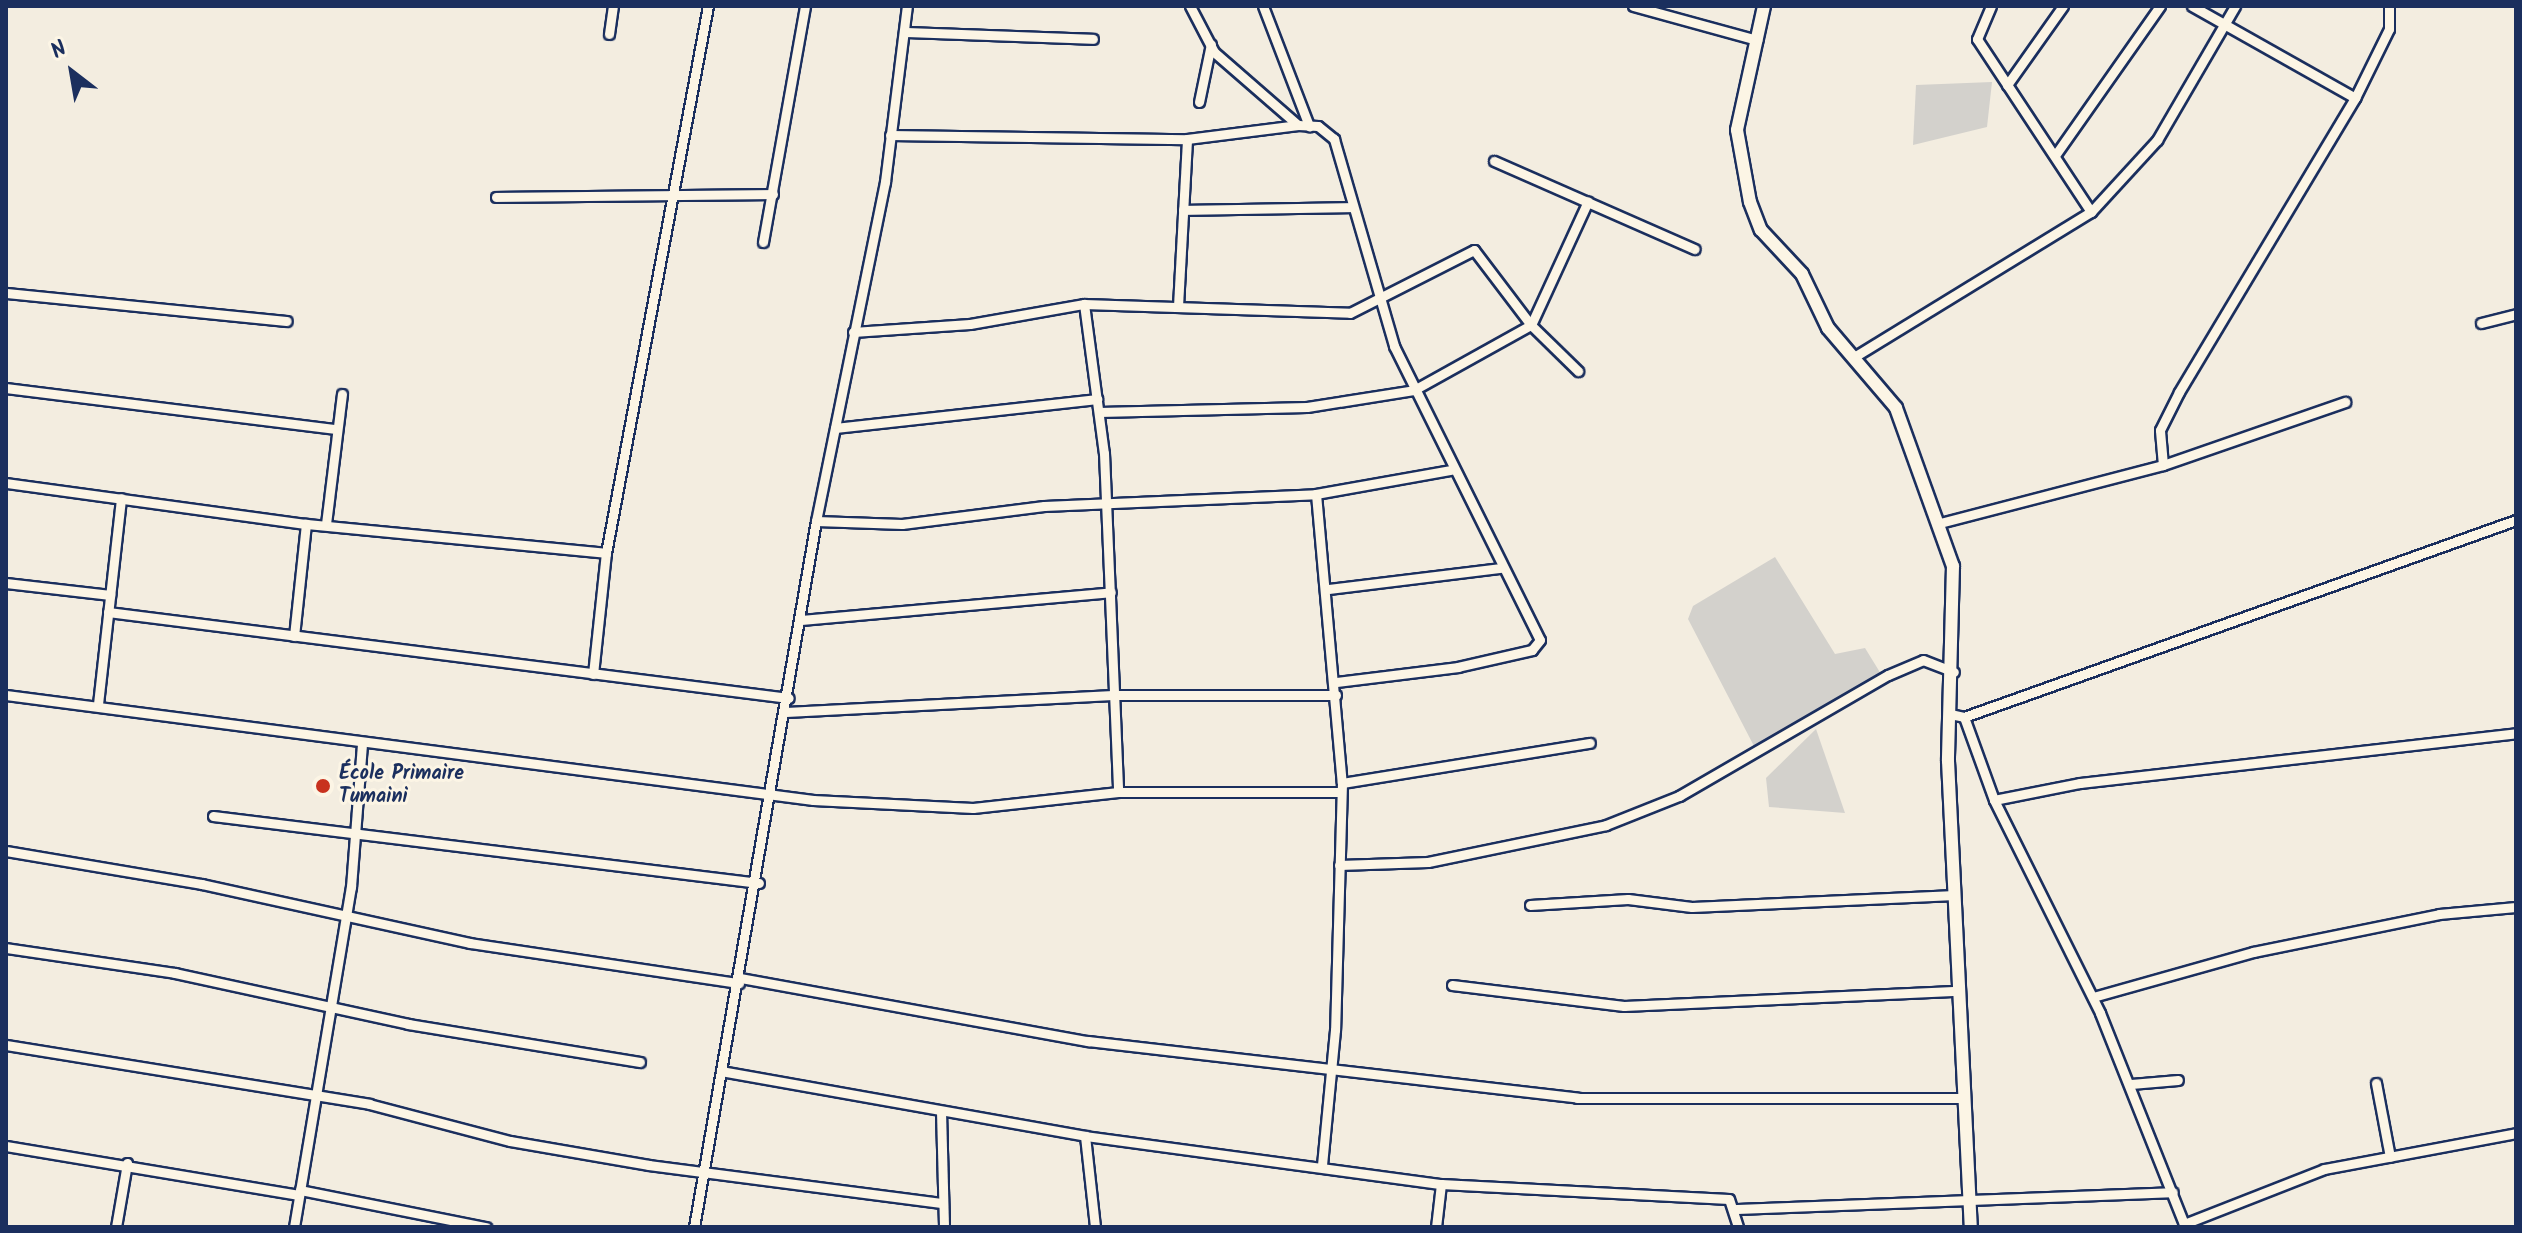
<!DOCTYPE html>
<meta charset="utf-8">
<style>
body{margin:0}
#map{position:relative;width:2522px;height:1233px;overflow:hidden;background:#f3ede0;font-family:Kalam,sans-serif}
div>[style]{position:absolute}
.green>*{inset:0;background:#d3d1cc}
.roads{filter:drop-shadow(2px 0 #1b2f5e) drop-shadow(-2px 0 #1b2f5e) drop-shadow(0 2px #1b2f5e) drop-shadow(0 -2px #1b2f5e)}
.minor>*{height:9px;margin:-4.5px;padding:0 4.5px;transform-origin:4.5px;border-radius:4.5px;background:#fcf5e5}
.tertiary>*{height:12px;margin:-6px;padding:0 6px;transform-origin:6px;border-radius:6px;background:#fcf5e5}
.dots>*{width:22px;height:22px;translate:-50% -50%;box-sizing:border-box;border:4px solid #fcf5e5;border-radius:50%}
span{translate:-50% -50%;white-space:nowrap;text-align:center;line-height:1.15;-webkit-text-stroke:6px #fcf5e5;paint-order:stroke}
.poi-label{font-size:20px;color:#1b2f5e;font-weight:700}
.left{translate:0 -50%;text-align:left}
.frame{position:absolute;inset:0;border:8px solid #1b2f5e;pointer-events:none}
.north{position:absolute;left:32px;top:32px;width:80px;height:80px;-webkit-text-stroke:6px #fcf5e5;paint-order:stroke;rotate:329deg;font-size:22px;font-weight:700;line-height:32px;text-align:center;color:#1b2f5e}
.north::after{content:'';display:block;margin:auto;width:28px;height:36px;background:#1b2f5e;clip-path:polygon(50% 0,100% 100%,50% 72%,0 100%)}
</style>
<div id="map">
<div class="green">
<div style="clip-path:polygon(1992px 82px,1987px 127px,1913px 145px,1916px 85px)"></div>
<div style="clip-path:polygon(1775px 557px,1835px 654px,1865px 648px,1881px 674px,1755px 748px,1688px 619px,1693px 606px)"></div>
<div style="clip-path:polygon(1816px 729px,1845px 813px,1769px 807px,1766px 778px)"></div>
</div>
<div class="roads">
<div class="minor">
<div style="left:1190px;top:6px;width:52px;rotate:62.4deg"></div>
<div style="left:1214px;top:52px;width:111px;rotate:41deg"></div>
<div style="left:1263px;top:6px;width:129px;rotate:69deg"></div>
<div style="left:1633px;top:6px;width:129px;rotate:15.3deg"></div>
<div style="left:1991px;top:6px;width:36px;rotate:113deg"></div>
<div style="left:1977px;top:39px;width:207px;rotate:56.6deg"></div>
<div style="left:2192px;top:6px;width:187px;rotate:29.4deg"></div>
<div style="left:904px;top:32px;width:189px;rotate:2.1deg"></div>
<div style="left:609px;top:34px;width:28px;rotate:-82deg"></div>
<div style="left:2007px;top:85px;width:97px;rotate:-54.7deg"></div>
<div style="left:1199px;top:102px;width:59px;rotate:-78.3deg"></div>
<div style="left:890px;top:135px;width:297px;rotate:0.8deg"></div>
<div style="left:1187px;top:139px;width:112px;rotate:-7.2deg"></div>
<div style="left:1298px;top:125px;width:20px;rotate:3deg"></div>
<div style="left:1318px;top:126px;width:21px;rotate:39deg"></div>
<div style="left:1334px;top:139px;width:216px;rotate:73.8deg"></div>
<div style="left:1394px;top:346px;width:328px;rotate:63.6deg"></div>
<div style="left:1540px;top:640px;width:13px;rotate:129deg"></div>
<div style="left:1532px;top:650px;width:76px;rotate:167.1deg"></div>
<div style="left:1458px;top:667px;width:124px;rotate:173deg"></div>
<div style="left:2056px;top:154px;width:181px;rotate:-54.9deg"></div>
<div style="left:1494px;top:161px;width:219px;rotate:23.7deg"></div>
<div style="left:496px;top:197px;width:277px;rotate:-0.6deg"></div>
<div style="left:1183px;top:210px;width:170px;rotate:-1deg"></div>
<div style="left:763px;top:242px;width:240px;rotate:-79.9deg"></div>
<div style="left:6px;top:293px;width:282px;rotate:5.7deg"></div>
<div style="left:1084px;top:304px;width:150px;rotate:82.4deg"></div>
<div style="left:1104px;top:453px;width:339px;rotate:87.6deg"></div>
<div style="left:1178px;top:306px;width:167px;rotate:-86.9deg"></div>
<div style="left:2481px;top:323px;width:36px;rotate:-14deg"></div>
<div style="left:853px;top:332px;width:117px;rotate:-3.9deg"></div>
<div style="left:970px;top:324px;width:116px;rotate:-10deg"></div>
<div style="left:1084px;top:304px;width:266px;rotate:1.9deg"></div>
<div style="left:1350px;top:313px;width:139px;rotate:-26.9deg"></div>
<div style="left:1474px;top:250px;width:94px;rotate:52.8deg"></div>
<div style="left:1531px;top:325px;width:66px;rotate:44.4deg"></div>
<div style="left:1854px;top:357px;width:278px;rotate:-31.5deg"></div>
<div style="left:2091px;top:212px;width:98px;rotate:-47.5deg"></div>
<div style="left:2157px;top:140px;width:155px;rotate:-59.8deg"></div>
<div style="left:6px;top:388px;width:330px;rotate:7.1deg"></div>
<div style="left:1099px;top:412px;width:208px;rotate:-1.4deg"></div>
<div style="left:1307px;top:407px;width:108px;rotate:-9deg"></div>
<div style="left:1414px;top:390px;width:134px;rotate:-29.1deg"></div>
<div style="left:1531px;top:325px;width:136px;rotate:-65.3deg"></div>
<div style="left:835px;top:428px;width:264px;rotate:-6.3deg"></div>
<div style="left:2163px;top:465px;width:193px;rotate:-19.1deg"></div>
<div style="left:6px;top:483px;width:303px;rotate:7.8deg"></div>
<div style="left:306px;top:524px;width:301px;rotate:5.5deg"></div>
<div style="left:1316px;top:494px;width:290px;rotate:84.9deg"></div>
<div style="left:1342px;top:783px;width:247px;rotate:91.6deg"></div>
<div style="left:1335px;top:1030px;width:135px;rotate:95.5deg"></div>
<div style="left:816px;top:521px;width:86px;rotate:2deg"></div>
<div style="left:902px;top:524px;width:143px;rotate:-7.2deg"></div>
<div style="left:1044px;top:506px;width:272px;rotate:-2.5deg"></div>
<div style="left:1316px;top:494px;width:137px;rotate:-10.1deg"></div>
<div style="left:1940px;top:523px;width:230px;rotate:-14.6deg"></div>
<div style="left:2163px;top:465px;width:35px;rotate:-95deg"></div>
<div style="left:2160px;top:430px;width:42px;rotate:-63.4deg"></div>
<div style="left:2179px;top:392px;width:343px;rotate:-59.1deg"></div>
<div style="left:2355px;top:98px;width:77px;rotate:-63.8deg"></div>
<div style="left:2389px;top:29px;width:23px;rotate:-90deg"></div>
<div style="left:326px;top:524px;width:131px;rotate:-83deg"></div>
<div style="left:6px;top:583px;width:105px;rotate:6.6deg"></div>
<div style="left:1329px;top:589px;width:173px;rotate:-7deg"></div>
<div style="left:108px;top:612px;width:686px;rotate:7.2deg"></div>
<div style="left:800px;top:620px;width:312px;rotate:-5.1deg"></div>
<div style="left:294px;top:636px;width:113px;rotate:-83.9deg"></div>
<div style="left:593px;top:674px;width:122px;rotate:-83.9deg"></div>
<div style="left:606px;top:553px;width:556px;rotate:-79.44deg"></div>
<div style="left:6px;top:695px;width:814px;rotate:7.41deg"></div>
<div style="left:813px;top:800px;width:160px;rotate:2.9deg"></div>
<div style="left:973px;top:808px;width:146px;rotate:-6.3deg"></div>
<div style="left:1118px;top:792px;width:223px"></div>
<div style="left:98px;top:704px;width:207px;rotate:-83.6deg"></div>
<div style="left:786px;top:712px;width:327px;rotate:-3deg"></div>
<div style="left:1113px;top:695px;width:223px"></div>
<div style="left:1950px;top:714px;width:14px;rotate:12deg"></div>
<div style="left:1964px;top:717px;width:88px;rotate:70.1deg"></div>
<div style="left:1994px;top:800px;width:238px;rotate:63.5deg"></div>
<div style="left:2100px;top:1013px;width:230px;rotate:68.3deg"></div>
<div style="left:1964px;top:717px;width:586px;rotate:-19.64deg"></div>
<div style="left:1342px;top:783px;width:251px;rotate:-9.2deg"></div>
<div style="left:1994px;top:800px;width:88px;rotate:-11.2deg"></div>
<div style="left:2080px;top:783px;width:439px;rotate:-6.5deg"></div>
<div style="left:213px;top:816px;width:550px;rotate:7deg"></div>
<div style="left:6px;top:851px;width:199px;rotate:9.6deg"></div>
<div style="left:202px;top:884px;width:274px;rotate:12.4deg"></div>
<div style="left:470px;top:943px;width:272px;rotate:8.5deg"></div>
<div style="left:1339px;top:865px;width:89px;rotate:-1.9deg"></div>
<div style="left:1428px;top:862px;width:182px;rotate:-11.7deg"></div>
<div style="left:1606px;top:825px;width:79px;rotate:-21.7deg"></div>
<div style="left:1679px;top:796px;width:241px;rotate:-30.1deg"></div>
<div style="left:1888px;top:675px;width:38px;rotate:-23deg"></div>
<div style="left:1923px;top:660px;width:33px;rotate:21deg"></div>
<div style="left:1530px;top:905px;width:98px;rotate:-3.5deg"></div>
<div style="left:1628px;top:899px;width:64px;rotate:7.1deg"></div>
<div style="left:1692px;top:907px;width:263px;rotate:-2.6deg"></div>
<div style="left:6px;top:948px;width:171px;rotate:8.4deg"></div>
<div style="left:175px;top:973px;width:239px;rotate:12.3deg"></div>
<div style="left:408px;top:1024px;width:235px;rotate:9.3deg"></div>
<div style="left:740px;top:978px;width:354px;rotate:10.3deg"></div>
<div style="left:1088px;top:1041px;width:492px;rotate:6.6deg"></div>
<div style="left:1577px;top:1098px;width:388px"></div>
<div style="left:1452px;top:985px;width:173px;rotate:7deg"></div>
<div style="left:1624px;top:1006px;width:336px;rotate:-2.6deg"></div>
<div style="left:2093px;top:997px;width:166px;rotate:-15.7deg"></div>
<div style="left:2253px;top:952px;width:190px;rotate:-11.5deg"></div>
<div style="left:2439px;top:914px;width:77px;rotate:-5.2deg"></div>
<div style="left:6px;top:1045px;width:368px;rotate:9.2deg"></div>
<div style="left:369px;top:1104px;width:146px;rotate:14.7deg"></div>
<div style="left:510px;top:1141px;width:141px;rotate:9.8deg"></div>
<div style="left:649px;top:1165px;width:296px;rotate:7.4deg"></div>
<div style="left:721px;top:1071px;width:370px;rotate:10.1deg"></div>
<div style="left:1085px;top:1136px;width:359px;rotate:7.7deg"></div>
<div style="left:1441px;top:1184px;width:43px;rotate:96.6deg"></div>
<div style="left:2376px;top:1083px;width:75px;rotate:79.3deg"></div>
<div style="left:2131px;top:1084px;width:47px;rotate:-4.9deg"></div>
<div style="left:941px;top:1111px;width:116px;rotate:88.5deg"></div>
<div style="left:1085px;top:1136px;width:92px;rotate:83.7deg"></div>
<div style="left:6px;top:1146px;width:297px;rotate:9.5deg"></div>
<div style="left:1441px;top:1184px;width:288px;rotate:3deg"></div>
<div style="left:1729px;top:1199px;width:29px;rotate:72deg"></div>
<div style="left:300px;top:1190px;width:190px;rotate:11.3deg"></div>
<div style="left:1735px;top:1209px;width:438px;rotate:-2.2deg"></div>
<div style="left:2184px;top:1224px;width:150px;rotate:-21.4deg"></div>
<div style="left:2324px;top:1169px;width:195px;rotate:-10.6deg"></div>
<div style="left:116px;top:1227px;width:65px;rotate:-80.2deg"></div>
<div style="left:294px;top:1227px;width:345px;rotate:-80.5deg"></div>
<div style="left:351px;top:887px;width:144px;rotate:-85.6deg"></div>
<div style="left:694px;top:1227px;width:716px;rotate:-80.2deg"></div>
<div style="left:816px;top:521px;width:346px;rotate:-78.5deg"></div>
<div style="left:885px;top:182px;width:177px;rotate:-82.9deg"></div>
</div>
<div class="tertiary">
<div style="left:1764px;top:6px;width:127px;rotate:102.3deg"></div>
<div style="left:1737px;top:130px;width:73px;rotate:79.8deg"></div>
<div style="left:1750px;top:202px;width:30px;rotate:69deg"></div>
<div style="left:1761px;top:230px;width:60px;rotate:47deg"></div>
<div style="left:1802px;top:274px;width:60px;rotate:64.3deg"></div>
<div style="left:1828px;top:328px;width:105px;rotate:49.6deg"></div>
<div style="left:1896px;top:408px;width:168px;rotate:70.2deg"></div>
<div style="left:1953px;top:566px;width:195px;rotate:91.5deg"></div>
<div style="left:1948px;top:761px;width:467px;rotate:87.2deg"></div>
</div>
</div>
<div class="dots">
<div style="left:323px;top:786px;background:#c8321e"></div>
</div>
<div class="poi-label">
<span class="left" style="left:339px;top:786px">École Primaire<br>Tumaini</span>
</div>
<div class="frame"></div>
<div class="north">N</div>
</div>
